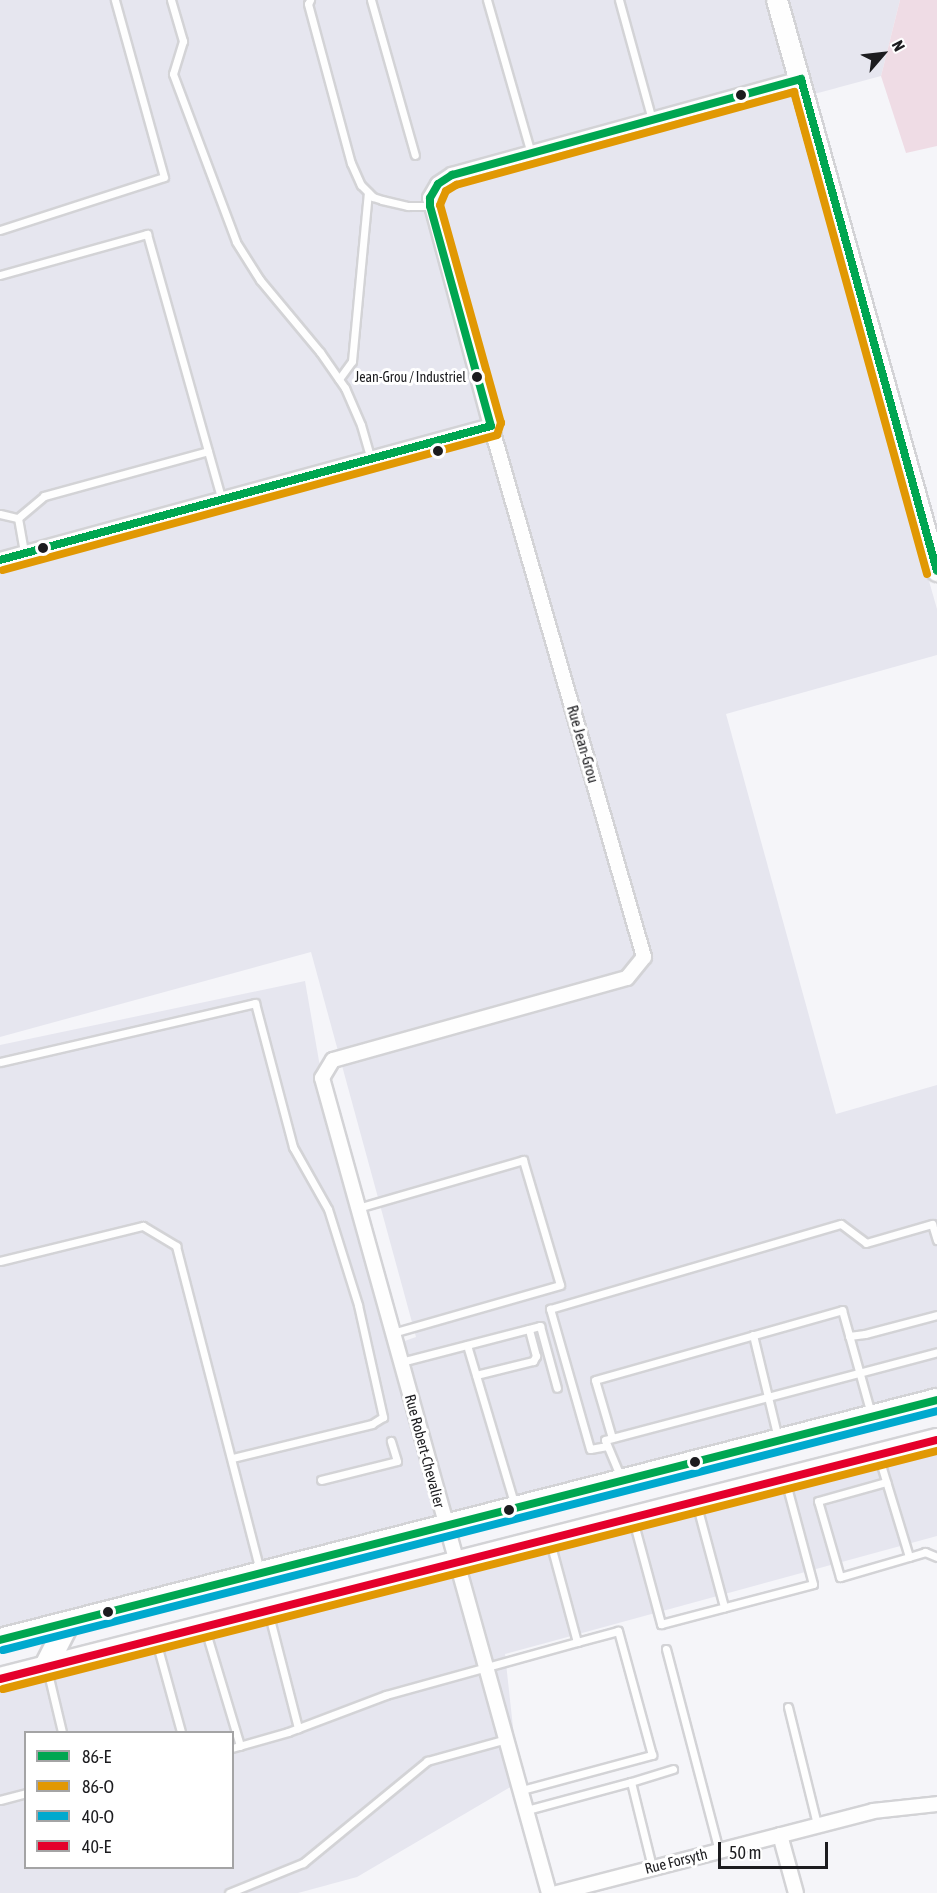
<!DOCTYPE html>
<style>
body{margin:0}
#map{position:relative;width:937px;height:1893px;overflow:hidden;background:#f5f5f9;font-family:"Asap Condensed",sans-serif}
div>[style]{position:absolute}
.built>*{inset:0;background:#e6e6ef}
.green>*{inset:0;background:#efdce5}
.roads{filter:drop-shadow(2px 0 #d3d3d6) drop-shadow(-2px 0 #d3d3d6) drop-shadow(0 2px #d3d3d6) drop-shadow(0 -2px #d3d3d6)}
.lane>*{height:7px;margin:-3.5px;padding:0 3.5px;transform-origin:3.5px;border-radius:3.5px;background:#fefefe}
.street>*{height:14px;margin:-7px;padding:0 7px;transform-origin:7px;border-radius:7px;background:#fefefe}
.secondary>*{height:20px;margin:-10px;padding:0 10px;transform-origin:10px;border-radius:10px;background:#fefefe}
.primary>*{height:22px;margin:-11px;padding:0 11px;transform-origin:11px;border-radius:11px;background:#fefefe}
.bus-1>*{height:8px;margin:-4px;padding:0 4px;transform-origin:4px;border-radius:4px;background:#00a651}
.bus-2>*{height:8px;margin:-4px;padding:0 4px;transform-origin:4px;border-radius:4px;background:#e19803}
.bus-3>*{height:8px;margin:-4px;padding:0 4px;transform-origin:4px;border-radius:4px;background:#00a9ce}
.bus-4>*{height:8px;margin:-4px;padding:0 4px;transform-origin:4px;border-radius:4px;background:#e4002b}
.dots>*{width:16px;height:16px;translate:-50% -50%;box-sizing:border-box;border:3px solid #fff;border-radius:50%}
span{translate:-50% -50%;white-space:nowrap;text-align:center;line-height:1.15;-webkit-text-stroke:6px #fff;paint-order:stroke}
.bus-label{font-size:14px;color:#1c1c1f}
.right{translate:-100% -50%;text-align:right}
.street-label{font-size:15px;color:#1c1c1f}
.legend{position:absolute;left:24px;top:1731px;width:210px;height:138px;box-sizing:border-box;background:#fff;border:2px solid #a4a4a5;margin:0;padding:8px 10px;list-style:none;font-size:18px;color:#1c1c1f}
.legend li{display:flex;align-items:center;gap:12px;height:30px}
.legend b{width:30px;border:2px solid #a4a4a5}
.north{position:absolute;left:853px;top:24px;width:60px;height:60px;-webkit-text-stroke:4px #fff;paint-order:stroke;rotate:62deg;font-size:16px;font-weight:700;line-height:24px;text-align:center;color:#1c1c1f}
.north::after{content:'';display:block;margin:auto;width:21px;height:27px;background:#1c1c1f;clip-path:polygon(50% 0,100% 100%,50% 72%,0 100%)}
.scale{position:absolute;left:718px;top:1842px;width:110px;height:27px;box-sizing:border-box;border:3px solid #1c1c1f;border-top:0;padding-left:8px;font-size:18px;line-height:21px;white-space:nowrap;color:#1c1c1f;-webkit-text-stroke:4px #fff;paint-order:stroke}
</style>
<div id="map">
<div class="built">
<div style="clip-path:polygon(0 0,900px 0,881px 76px,792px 100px,937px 609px,937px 655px,726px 714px,836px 1114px,937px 1085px,937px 1399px,0 1640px,0 1045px,305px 981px,322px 1078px,396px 1344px,416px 1337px,311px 952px,0 1037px)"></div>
<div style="clip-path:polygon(evenodd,937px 1434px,937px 1536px,505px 1654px,519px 1782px,357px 1877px,298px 1893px,0 1893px,0 1679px,937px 1434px,26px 1732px,232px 1732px,232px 1868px,26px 1868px,26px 1732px)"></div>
</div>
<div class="green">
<div style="clip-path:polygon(900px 0,937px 0,937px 146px,906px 153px,881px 76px)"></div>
</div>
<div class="roads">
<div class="lane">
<div style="left:171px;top:0;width:43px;rotate:73.7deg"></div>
<div style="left:183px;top:41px;width:34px;rotate:107deg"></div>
<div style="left:173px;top:74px;width:179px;rotate:69.4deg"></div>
<div style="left:236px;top:242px;width:45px;rotate:57.7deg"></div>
<div style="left:260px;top:280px;width:94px;rotate:50.2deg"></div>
<div style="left:320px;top:352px;width:44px;rotate:55.2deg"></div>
<div style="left:345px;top:388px;width:40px;rotate:66.6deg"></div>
<div style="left:361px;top:425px;width:35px;rotate:74deg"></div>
<div style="left:310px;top:0;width:4px;rotate:117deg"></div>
<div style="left:308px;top:4px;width:165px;rotate:74.9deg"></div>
<div style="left:351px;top:163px;width:24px;rotate:66deg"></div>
<div style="left:361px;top:185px;width:17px;rotate:45deg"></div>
<div style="left:373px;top:197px;width:9px;rotate:18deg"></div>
<div style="left:382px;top:200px;width:27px;rotate:13deg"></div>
<div style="left:408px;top:206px;width:22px"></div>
<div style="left:371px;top:0;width:161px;rotate:74.2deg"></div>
<div style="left:487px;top:0;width:159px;rotate:74deg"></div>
<div style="left:619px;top:0;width:124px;rotate:74.6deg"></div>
<div style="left:0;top:230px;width:172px;rotate:-17.9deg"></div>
<div style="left:164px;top:177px;width:184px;rotate:-105.5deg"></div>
<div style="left:0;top:275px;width:153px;rotate:-15.6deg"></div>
<div style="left:147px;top:234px;width:276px;rotate:74.3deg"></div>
<div style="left:339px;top:379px;width:22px;rotate:-54deg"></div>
<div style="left:352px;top:361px;width:169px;rotate:-84.6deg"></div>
<div style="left:0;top:514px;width:18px;rotate:13deg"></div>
<div style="left:18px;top:518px;width:36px;rotate:80deg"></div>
<div style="left:18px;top:518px;width:34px;rotate:-40deg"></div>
<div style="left:44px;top:496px;width:170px;rotate:-15.3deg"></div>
<div style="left:0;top:1062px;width:262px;rotate:-13deg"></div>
<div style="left:255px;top:1003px;width:149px;rotate:75.2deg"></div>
<div style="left:293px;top:1147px;width:71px;rotate:60.6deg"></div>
<div style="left:328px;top:1209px;width:101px;rotate:72.6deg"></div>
<div style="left:358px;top:1305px;width:115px;rotate:77.4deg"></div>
<div style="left:383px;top:1417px;width:13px;rotate:148deg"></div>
<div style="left:372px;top:1424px;width:143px;rotate:166.3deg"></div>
<div style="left:358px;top:1208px;width:172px;rotate:-16.2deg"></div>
<div style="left:523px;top:1160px;width:130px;rotate:73.5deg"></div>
<div style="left:560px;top:1285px;width:174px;rotate:164deg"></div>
<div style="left:0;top:1261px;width:147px;rotate:-13.8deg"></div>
<div style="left:143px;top:1226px;width:39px;rotate:31deg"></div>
<div style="left:176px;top:1246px;width:336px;rotate:75.5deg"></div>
<div style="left:753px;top:1335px;width:106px;rotate:76.4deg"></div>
<div style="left:849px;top:1336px;width:16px;rotate:-7deg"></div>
<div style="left:865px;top:1334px;width:74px;rotate:-14.8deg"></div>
<div style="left:467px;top:1345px;width:165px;rotate:73.4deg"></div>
<div style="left:401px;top:1362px;width:144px;rotate:-14.5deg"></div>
<div style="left:540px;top:1326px;width:64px;rotate:74.7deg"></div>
<div style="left:476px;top:1375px;width:59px;rotate:-13.8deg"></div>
<div style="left:533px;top:1361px;width:6px;rotate:-59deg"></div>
<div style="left:536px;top:1356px;width:28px;rotate:-105deg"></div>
<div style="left:612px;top:1438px;width:60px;rotate:-106.3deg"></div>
<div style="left:595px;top:1380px;width:257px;rotate:-15.8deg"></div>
<div style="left:842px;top:1310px;width:108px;rotate:74.4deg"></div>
<div style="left:607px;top:1446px;width:17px;rotate:170deg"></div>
<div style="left:590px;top:1449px;width:146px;rotate:-105.9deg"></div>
<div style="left:550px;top:1309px;width:303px;rotate:-16.3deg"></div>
<div style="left:841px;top:1224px;width:31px;rotate:37deg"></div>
<div style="left:866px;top:1243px;width:69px;rotate:-16.1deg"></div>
<div style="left:932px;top:1224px;width:17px;rotate:73deg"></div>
<div style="left:879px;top:1458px;width:103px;rotate:73.1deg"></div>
<div style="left:909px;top:1557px;width:72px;rotate:163.8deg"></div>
<div style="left:840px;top:1577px;width:79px;rotate:-106.1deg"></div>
<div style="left:818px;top:1501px;width:71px;rotate:-15.6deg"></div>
<div style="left:621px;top:1478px;width:41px;rotate:-112.8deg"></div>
<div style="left:605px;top:1440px;width:343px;rotate:-14.8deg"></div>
<div style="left:321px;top:1480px;width:78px;rotate:-14deg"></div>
<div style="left:397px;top:1461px;width:21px;rotate:-107deg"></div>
<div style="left:697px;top:1506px;width:105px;rotate:75deg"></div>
<div style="left:633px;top:1520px;width:108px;rotate:74.9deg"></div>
<div style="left:661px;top:1624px;width:157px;rotate:-14.7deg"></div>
<div style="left:813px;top:1584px;width:105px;rotate:-105deg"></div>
<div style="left:909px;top:1557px;width:17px;rotate:-17deg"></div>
<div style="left:925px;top:1552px;width:13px;rotate:23deg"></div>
<div style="left:269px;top:1615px;width:117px;rotate:75.6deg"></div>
<div style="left:205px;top:1629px;width:122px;rotate:73.3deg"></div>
<div style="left:156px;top:1641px;width:94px;rotate:74.6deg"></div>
<div style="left:666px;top:1649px;width:209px;rotate:75.3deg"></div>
<div style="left:47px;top:1669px;width:65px;rotate:76.6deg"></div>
<div style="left:788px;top:1707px;width:121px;rotate:76.1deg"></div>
<div style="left:232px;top:1748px;width:58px;rotate:-15.9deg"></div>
<div style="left:288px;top:1732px;width:105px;rotate:-20.7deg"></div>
<div style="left:386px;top:1695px;width:198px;rotate:-15.5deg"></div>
<div style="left:577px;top:1642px;width:104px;rotate:-105.1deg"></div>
<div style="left:631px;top:1782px;width:44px;rotate:-17.2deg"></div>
<div style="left:522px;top:1790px;width:135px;rotate:-15.1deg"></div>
<div style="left:652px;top:1755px;width:129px;rotate:-105.3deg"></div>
<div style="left:618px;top:1631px;width:42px;rotate:165deg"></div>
<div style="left:0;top:1800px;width:27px;rotate:-15deg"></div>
<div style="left:527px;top:1810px;width:108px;rotate:-15.1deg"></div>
<div style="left:631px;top:1782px;width:88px;rotate:76.1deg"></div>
<div style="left:229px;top:1893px;width:80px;rotate:-22.1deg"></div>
<div style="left:303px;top:1863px;width:161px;rotate:-39.4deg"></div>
<div style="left:427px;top:1761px;width:83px;rotate:-15.4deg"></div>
</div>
<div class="street">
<div style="left:0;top:560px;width:509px;rotate:-15.26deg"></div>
<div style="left:780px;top:1835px;width:60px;rotate:74.6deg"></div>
<div style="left:549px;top:1893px;width:846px;rotate:-105.56deg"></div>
<div style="left:322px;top:1078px;width:21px;rotate:-59deg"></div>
<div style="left:333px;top:1060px;width:305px;rotate:-15.6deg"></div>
<div style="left:627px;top:978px;width:27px;rotate:-51deg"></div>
<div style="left:644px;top:957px;width:553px;rotate:-106.07deg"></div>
<div style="left:491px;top:426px;width:236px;rotate:-105deg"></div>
<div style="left:430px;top:198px;width:16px;rotate:-60deg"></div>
<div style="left:438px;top:184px;width:17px;rotate:-33deg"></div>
<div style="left:452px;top:175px;width:362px;rotate:-15.4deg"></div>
<div style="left:557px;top:1893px;width:326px;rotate:-14.5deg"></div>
<div style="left:873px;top:1811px;width:64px;rotate:-6.2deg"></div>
</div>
<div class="secondary">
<div style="left:777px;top:0;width:593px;rotate:74.35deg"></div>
</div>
<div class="primary">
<div style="left:0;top:1640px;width:967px;rotate:-14.37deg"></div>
<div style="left:46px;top:1666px;width:48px;rotate:-62.9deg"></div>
<div style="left:0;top:1679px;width:967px;rotate:-14.31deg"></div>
</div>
</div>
<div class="bus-1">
<div style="left:0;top:560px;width:509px;rotate:-15.26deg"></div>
<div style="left:491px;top:426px;width:228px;rotate:-105.5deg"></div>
<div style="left:430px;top:206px;width:8px;rotate:-90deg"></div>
<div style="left:430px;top:198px;width:16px;rotate:-60deg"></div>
<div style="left:438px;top:184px;width:17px;rotate:-33deg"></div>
<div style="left:452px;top:175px;width:362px;rotate:-15.4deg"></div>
<div style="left:801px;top:79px;width:510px;rotate:74.55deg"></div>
<div style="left:0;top:1640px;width:967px;rotate:-14.37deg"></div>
</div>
<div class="bus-2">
<div style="left:3px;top:570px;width:512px;rotate:-15.28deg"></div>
<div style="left:497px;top:435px;width:13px;rotate:-72deg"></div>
<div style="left:501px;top:423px;width:226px;rotate:-105.6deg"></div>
<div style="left:440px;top:205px;width:15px;rotate:-67deg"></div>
<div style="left:446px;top:191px;width:12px;rotate:-31deg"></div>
<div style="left:456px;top:185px;width:351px;rotate:-15.4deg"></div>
<div style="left:794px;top:92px;width:500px;rotate:74.57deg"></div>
<div style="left:3px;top:1689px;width:964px;rotate:-14.3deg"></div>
</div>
<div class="bus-3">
<div style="left:3px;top:1650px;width:964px;rotate:-14.35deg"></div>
</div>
<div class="bus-4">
<div style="left:0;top:1679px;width:967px;rotate:-14.31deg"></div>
</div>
<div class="dots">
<div style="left:741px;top:95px;background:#1c1c1f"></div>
<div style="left:477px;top:377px;background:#1c1c1f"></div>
<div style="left:438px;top:451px;background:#1c1c1f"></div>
<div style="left:43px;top:548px;background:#1c1c1f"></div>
<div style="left:695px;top:1462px;background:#1c1c1f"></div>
<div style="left:509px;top:1510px;background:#1c1c1f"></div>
<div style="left:108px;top:1612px;background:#1c1c1f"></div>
</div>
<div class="bus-label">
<span class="right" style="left:466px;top:377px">Jean-Grou / Industriel</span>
</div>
<div class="street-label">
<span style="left:583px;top:744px;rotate:74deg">Rue Jean-Grou</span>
<span style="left:425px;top:1451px;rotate:75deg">Rue Robert-Chevalier</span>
<span style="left:676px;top:1861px;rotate:-14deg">Rue Forsyth</span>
</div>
<ul class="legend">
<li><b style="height:8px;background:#00a651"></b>86-E</li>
<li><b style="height:8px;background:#e19803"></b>86-O</li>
<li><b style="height:8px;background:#00a9ce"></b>40-O</li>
<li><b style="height:8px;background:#e4002b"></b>40-E</li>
</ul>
<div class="north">N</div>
<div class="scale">50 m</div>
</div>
